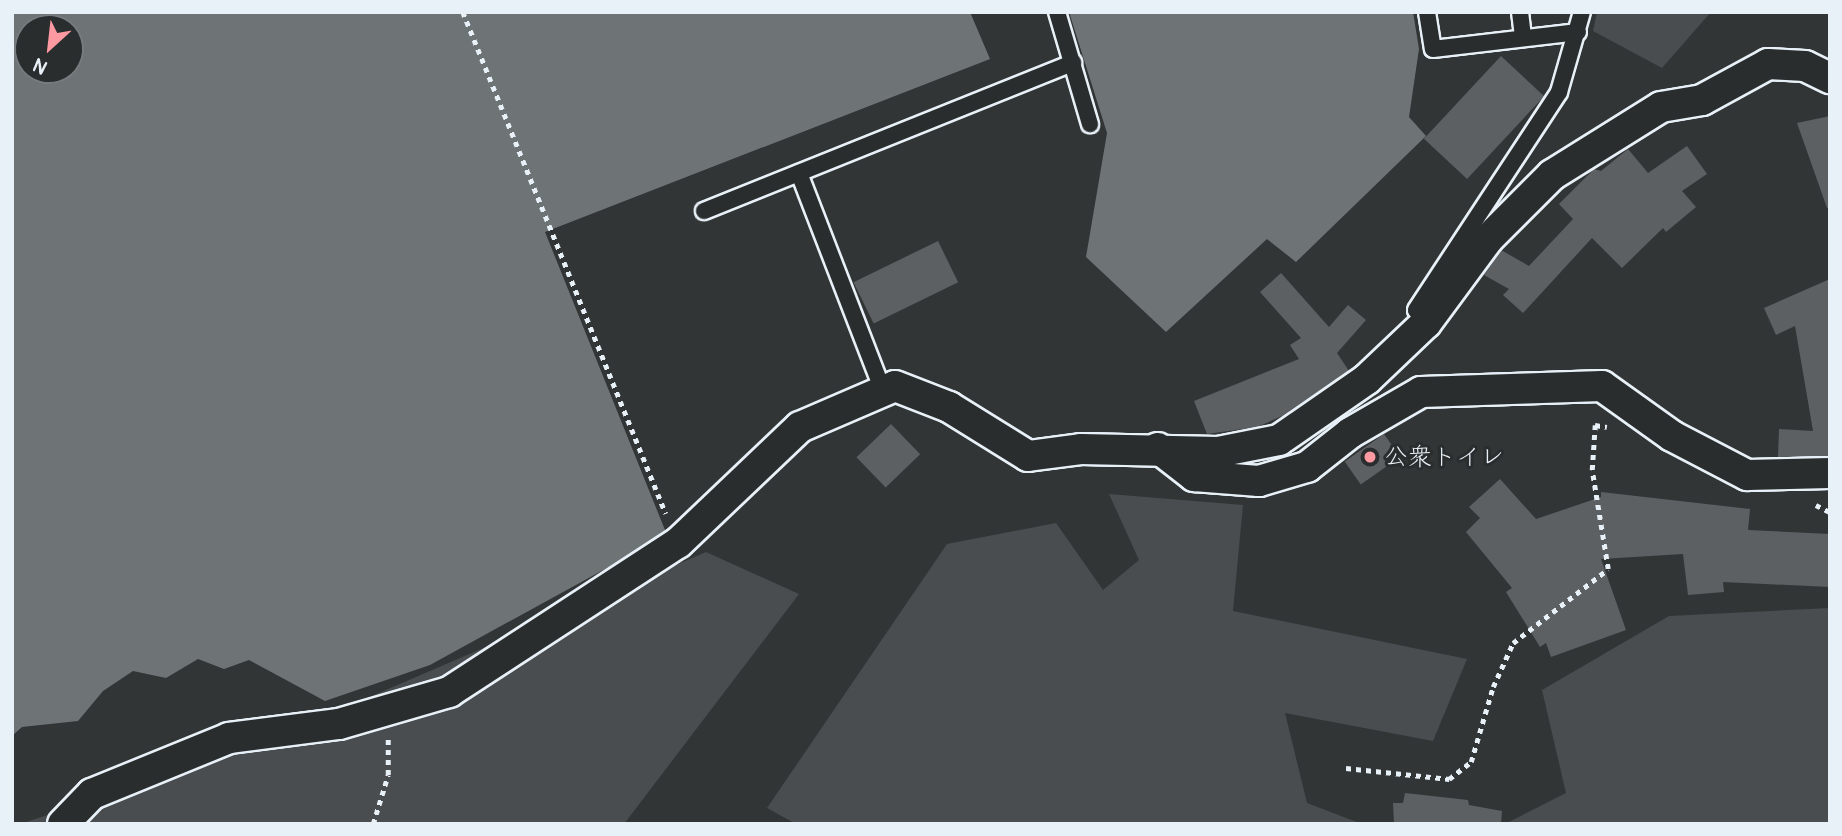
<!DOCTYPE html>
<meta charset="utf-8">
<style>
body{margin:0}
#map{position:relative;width:1842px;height:836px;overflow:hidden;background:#323536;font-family:Pangolin,"Klee One",sans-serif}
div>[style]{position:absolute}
.green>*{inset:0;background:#494d4f}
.water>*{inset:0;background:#6e7376}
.building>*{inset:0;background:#5c6063;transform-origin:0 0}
.path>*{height:4.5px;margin-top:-2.25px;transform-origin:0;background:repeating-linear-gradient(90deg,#e8f1f8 0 5px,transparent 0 10px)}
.roads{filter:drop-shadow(2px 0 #e8f1f8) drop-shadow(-2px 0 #e8f1f8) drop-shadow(0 2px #e8f1f8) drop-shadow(0 -2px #e8f1f8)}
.lane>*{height:16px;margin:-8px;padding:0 8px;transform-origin:8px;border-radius:8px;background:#2a2d2e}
.street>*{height:30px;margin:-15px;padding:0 15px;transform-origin:15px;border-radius:15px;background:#2a2d2e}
.dots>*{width:19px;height:19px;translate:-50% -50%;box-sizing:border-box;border:4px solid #2a2d2e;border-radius:50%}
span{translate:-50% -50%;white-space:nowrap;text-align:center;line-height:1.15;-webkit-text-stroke:6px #2a2d2e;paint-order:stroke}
.poi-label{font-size:24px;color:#e8f1f8}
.left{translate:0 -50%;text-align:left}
.frame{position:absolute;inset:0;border:14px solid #e8f1f8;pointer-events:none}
.north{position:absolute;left:14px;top:14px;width:70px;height:70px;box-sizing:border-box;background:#2a2d2e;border:2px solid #767b7f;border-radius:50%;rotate:207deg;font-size:19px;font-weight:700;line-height:28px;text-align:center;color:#e8f1f8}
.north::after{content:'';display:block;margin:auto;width:24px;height:32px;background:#ff9aa2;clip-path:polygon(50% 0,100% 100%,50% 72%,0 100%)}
</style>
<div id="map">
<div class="green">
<div style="clip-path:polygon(1597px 12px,1711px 12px,1662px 68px,1593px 31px)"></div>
<div style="clip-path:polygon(1109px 494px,1243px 505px,1233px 611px,1467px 659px,1433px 741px,1285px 713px,1307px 803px,1362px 824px,796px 824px,767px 808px,947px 544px,1056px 523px,1103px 590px,1139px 560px)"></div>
<div style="clip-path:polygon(706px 552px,799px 594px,624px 824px,20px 824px,244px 751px)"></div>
<div style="clip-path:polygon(1830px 608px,1830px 824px,1505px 824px,1566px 793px,1542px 690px,1669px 616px)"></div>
</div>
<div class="water">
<div style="clip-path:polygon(evenodd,12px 12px,970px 12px,990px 59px,545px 232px,667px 535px,430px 665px,325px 701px,249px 660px,224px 669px,198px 659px,166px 678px,133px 671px,103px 691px,78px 721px,22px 727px,12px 736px,12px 12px,28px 28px,70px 28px,70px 70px,28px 70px,28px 28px)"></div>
<div style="clip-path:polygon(1069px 12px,1413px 12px,1419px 49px,1409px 117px,1426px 136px,1296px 262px,1267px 239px,1166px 332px,1086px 257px,1107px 133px)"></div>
</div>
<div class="building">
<div style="left:1501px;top:56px;width:59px;height:113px;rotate:43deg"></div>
<div style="clip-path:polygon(1830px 116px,1830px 208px,1827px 208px,1797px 123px)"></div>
<div style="clip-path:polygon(1687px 146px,1707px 174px,1682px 191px,1696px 207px,1666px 232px,1663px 228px,1622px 268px,1592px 238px,1523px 313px,1503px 295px,1509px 289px,1484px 275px,1501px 250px,1529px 266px,1573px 219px,1559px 204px,1594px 169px,1601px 171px,1628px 149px,1648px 173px)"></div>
<div style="left:938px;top:241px;width:46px;height:94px;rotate:64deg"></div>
<div style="clip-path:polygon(1281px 273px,1329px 327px,1348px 305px,1366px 320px,1337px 353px,1349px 371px,1282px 416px,1257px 427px,1207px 434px,1194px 401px,1299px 359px,1290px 345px,1301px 338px,1260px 292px)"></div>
<div style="clip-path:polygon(1830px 279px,1830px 456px,1778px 457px,1779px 429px,1813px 431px,1795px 326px,1776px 335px,1764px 308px)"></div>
<div style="left:891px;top:424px;width:42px;height:48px;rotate:46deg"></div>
<div style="left:1384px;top:434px;width:28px;height:48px;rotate:55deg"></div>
<div style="clip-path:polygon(1500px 479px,1536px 519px,1601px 497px,1601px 492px,1750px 509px,1748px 530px,1830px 534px,1830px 587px,1723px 582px,1724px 592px,1688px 595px,1683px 554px,1601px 559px,1626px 630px,1551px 657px,1546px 643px,1540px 647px,1506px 592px,1512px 588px,1466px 532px,1480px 518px,1469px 507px)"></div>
<div style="clip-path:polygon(1405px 793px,1468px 800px,1469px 805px,1502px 811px,1501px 824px,1394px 824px,1393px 803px,1403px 803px)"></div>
</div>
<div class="path">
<div style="left:463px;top:12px;width:541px;rotate:67.98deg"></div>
<div style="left:1816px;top:505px;width:16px;rotate:27deg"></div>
<div style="left:1346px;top:768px;width:104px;rotate:6.1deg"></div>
<div style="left:1449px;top:779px;width:28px;rotate:-38deg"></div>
<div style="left:1471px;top:762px;width:78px;rotate:-73.7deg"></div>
<div style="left:1493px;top:687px;width:48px;rotate:-65.6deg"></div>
<div style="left:1513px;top:643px;width:120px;rotate:-37.9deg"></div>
<div style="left:1608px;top:569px;width:100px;rotate:-99.2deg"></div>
<div style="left:1592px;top:470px;width:45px;rotate:-86.2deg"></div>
<div style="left:1595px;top:425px;width:12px;rotate:9deg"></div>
<div style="left:373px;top:824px;width:51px;rotate:-73deg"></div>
<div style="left:388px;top:775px;width:36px;rotate:-90deg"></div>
</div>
<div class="roads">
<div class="lane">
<div style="left:1057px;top:12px;width:117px;rotate:73.6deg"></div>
<div style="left:1427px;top:12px;width:37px;rotate:81deg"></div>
<div style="left:1433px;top:49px;width:146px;rotate:-6.7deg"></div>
<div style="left:1520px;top:12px;width:26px;rotate:83deg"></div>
<div style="left:799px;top:173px;width:234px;rotate:68.9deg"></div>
<div style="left:704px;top:211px;width:398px;rotate:-21.9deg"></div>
<div style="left:1426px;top:323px;width:16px;rotate:-128deg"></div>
<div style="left:1416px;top:310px;width:261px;rotate:-56.7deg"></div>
<div style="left:1559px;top:92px;width:83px;rotate:-74deg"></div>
</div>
<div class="street">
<div style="left:1158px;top:448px;width:46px;rotate:37.9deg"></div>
<div style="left:1194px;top:476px;width:65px;rotate:4.4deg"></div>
<div style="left:1259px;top:481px;width:50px;rotate:-16.3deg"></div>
<div style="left:1307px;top:467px;width:55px;rotate:-38.3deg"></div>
<div style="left:1350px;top:433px;width:82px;rotate:-30deg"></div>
<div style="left:1421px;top:392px;width:181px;rotate:-1.9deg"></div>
<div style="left:1602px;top:386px;width:86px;rotate:35.5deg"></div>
<div style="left:1672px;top:436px;width:85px;rotate:27.5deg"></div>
<div style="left:1747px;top:475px;width:83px;rotate:-1.4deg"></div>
<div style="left:63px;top:824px;width:42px;rotate:-46deg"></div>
<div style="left:92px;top:794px;width:148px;rotate:-22.2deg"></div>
<div style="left:229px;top:738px;width:111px;rotate:-7.3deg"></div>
<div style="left:339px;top:724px;width:115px;rotate:-16.2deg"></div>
<div style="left:449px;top:692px;width:273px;rotate:-33.1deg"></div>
<div style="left:678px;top:543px;width:168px;rotate:-43.6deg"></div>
<div style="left:800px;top:427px;width:103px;rotate:-23.3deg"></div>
<div style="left:895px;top:386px;width:58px;rotate:21.3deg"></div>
<div style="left:949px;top:407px;width:93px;rotate:31.8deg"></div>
<div style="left:1028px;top:456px;width:53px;rotate:-7.5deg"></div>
<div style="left:1081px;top:449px;width:137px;rotate:1.3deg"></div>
<div style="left:1218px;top:452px;width:62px;rotate:-11.1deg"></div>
<div style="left:1279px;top:440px;width:107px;rotate:-34.7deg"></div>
<div style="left:1367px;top:379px;width:81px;rotate:-43.5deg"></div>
<div style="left:1426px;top:323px;width:104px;rotate:-53.6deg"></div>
<div style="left:1488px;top:239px;width:91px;rotate:-45deg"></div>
<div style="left:1552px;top:175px;width:128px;rotate:-32deg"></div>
<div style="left:1661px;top:107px;width:42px;rotate:-9.7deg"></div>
<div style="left:1702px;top:100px;width:75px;rotate:-28.6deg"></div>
<div style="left:1768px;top:64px;width:37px;rotate:3deg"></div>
<div style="left:1805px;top:66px;width:28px;rotate:26deg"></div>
</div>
</div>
<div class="dots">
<div style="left:1370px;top:457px;background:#ff9aa2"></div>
</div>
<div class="poi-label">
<span class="left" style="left:1384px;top:457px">公衆トイレ</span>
</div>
<div class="frame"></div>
<div class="north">N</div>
</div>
